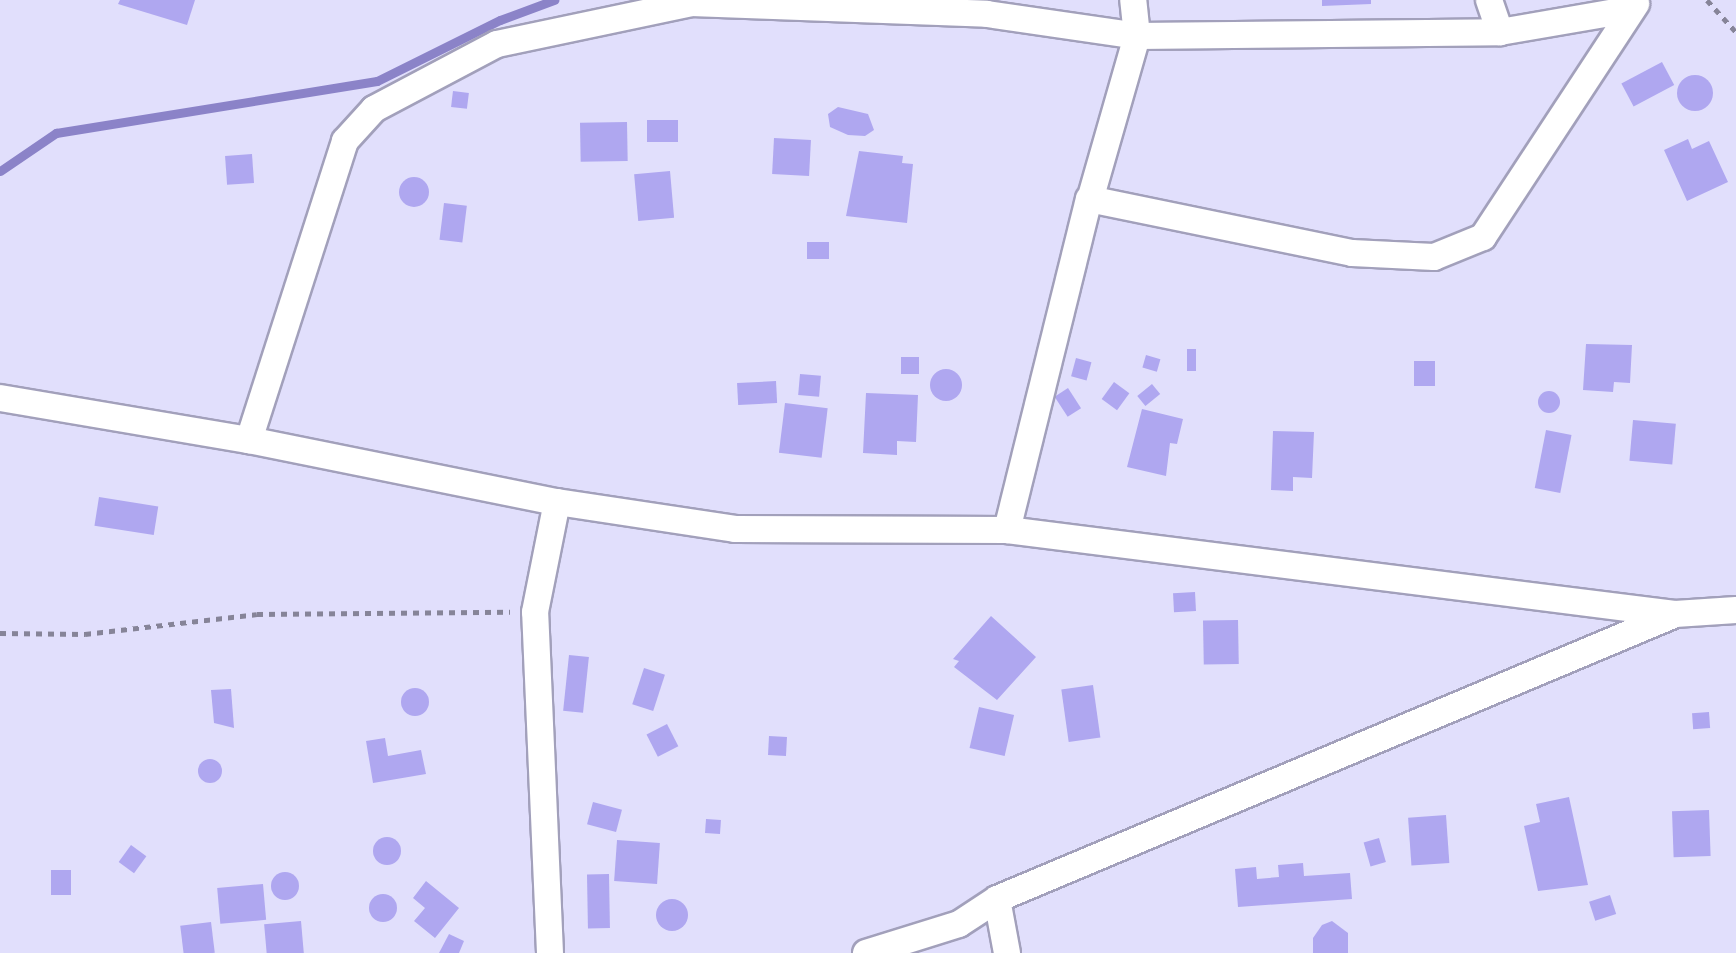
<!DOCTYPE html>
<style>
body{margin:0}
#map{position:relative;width:1736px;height:953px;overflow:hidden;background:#e1dffc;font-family:Montserrat,sans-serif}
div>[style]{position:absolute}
.stream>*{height:9px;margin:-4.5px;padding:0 4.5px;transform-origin:4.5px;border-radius:4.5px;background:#8b83c8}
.building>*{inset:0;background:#afa7f0;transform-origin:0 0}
.round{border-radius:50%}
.path>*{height:5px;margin-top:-2.5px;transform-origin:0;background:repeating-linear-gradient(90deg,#868498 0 6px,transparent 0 12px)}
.roads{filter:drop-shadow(2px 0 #a2a0bb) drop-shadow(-2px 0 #a2a0bb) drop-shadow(0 2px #a2a0bb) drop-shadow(0 -2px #a2a0bb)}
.minor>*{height:26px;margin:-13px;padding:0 13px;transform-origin:13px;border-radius:13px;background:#fff}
span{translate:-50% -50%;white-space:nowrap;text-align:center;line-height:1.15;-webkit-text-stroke:7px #eeedff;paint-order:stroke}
</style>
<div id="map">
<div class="stream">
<div style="left:0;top:171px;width:68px;rotate:-34.2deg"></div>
<div style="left:56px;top:133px;width:325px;rotate:-9.2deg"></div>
<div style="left:377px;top:81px;width:137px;rotate:-26.4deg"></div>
<div style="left:500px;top:20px;width:58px;rotate:-20.3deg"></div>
</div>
<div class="building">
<div style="clip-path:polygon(120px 0,195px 0,187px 25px,118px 4px)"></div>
<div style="clip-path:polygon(1322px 0,1371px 0,1371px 4px,1322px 6px)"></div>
<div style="left:1662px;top:62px;width:26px;height:46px;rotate:62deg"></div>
<div class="round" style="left:1677px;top:75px;width:36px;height:36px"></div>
<div style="left:453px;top:91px;width:16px;height:16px;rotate:7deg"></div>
<div style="clip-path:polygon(838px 107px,868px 114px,874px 130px,865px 136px,848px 135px,830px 127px,828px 114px)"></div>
<div style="left:647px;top:120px;width:31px;height:22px"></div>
<div style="left:627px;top:122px;width:39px;height:47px;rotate:89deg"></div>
<div style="left:774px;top:138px;width:37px;height:36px;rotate:3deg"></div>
<div style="clip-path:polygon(1688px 139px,1692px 149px,1709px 141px,1728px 182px,1687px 201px,1664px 150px)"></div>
<div style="clip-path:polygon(859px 151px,903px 156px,902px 163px,913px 164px,907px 223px,846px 216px)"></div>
<div style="left:252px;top:154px;width:29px;height:27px;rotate:86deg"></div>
<div style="left:670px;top:171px;width:47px;height:36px;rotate:85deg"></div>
<div class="round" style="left:399px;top:177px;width:30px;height:30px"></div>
<div style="left:444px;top:203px;width:23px;height:37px;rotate:7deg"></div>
<div style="left:829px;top:242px;width:17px;height:22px;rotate:90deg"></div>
<div style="clip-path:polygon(1586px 344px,1632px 345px,1630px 383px,1614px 382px,1613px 392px,1583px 390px)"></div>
<div style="left:1187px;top:349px;width:9px;height:22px"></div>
<div style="left:1146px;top:355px;width:15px;height:13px;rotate:16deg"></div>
<div style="left:901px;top:357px;width:18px;height:17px"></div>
<div style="left:1076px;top:358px;width:16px;height:19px;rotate:15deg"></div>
<div style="left:1414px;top:361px;width:21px;height:25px"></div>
<div class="round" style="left:930px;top:369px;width:32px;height:32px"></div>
<div style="left:800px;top:374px;width:21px;height:21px;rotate:5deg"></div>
<div style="left:776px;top:381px;width:22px;height:39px;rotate:87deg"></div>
<div style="left:1114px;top:382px;width:19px;height:21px;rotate:36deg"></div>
<div style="left:1152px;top:384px;width:13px;height:19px;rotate:51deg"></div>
<div style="left:1068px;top:388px;width:24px;height:16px;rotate:57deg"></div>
<div class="round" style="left:1538px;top:391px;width:22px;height:22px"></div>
<div style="clip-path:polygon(866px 393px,918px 395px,916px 442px,897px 441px,897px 455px,863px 453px)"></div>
<div style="left:785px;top:403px;width:43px;height:50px;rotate:7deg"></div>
<div style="clip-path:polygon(1142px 409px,1183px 419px,1177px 444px,1170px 443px,1166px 476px,1127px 467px)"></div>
<div style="left:1633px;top:420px;width:43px;height:41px;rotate:5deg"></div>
<div style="left:1546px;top:430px;width:26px;height:59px;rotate:11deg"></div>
<div style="clip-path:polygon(1273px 431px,1314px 432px,1312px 478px,1293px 477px,1293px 491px,1271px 490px)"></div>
<div style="left:99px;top:497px;width:60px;height:29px;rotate:9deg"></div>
<div style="left:1195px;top:592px;width:19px;height:22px;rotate:87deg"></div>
<div style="clip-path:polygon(991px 616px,1036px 657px,997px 700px,954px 667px,959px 661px,953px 659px)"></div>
<div style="left:1238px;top:620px;width:44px;height:35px;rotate:89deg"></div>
<div style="left:569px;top:655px;width:20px;height:56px;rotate:6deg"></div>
<div style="left:644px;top:668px;width:22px;height:38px;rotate:18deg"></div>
<div style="left:1093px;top:685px;width:53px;height:32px;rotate:82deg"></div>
<div class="round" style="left:401px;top:688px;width:28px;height:28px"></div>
<div style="clip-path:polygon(231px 689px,234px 728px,214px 723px,211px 690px)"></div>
<div style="left:979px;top:707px;width:36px;height:42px;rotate:13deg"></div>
<div style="left:1709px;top:712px;width:16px;height:17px;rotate:86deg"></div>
<div style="left:667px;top:724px;width:25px;height:23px;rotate:63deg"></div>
<div style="left:769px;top:736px;width:18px;height:19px;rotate:3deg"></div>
<div style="clip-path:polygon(385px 738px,388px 756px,421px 750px,426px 774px,373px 783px,366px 741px)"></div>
<div class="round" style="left:198px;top:759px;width:24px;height:24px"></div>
<div style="clip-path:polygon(1569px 797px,1588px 885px,1538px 891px,1524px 826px,1540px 822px,1536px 804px)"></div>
<div style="left:593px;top:802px;width:30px;height:23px;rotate:15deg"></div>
<div style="left:1709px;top:810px;width:46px;height:37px;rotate:88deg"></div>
<div style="left:1446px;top:815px;width:48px;height:38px;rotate:86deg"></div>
<div style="left:706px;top:819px;width:15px;height:14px;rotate:4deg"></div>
<div class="round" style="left:373px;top:837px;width:28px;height:28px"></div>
<div style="left:1379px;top:838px;width:25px;height:16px;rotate:74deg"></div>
<div style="left:617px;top:840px;width:43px;height:41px;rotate:4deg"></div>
<div style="left:131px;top:845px;width:19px;height:21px;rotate:36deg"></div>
<div style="clip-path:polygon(1303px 863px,1304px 876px,1350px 873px,1352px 899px,1238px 907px,1235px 869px,1256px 867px,1257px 879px,1279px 877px,1278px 865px)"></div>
<div style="left:51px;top:870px;width:20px;height:25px"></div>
<div class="round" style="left:271px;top:872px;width:28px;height:28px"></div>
<div style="left:609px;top:874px;width:54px;height:22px;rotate:89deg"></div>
<div style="clip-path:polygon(426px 881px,459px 908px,435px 938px,414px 921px,425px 908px,413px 898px)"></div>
<div style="left:263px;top:884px;width:36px;height:46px;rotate:85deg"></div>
<div class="round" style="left:369px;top:894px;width:28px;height:28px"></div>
<div style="left:1610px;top:895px;width:20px;height:22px;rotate:72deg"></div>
<div class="round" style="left:656px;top:899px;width:32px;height:32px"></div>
<div style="left:301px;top:921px;width:32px;height:37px;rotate:85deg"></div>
<div style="clip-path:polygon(1332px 921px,1348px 933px,1348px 953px,1313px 953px,1313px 938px,1322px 925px)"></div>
<div style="left:211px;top:922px;width:31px;height:31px;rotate:83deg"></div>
<div style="clip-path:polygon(449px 934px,464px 941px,459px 953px,439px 953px)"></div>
</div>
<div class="path">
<div style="left:1707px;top:0;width:43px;rotate:47.8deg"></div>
<div style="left:0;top:633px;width:85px;rotate:0.7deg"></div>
<div style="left:85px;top:634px;width:173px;rotate:-6.6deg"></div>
<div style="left:257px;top:614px;width:253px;rotate:-0.5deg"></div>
</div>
<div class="roads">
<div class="minor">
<div style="left:1489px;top:0;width:34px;rotate:71deg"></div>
<div style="left:1090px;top:200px;width:171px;rotate:-74deg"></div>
<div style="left:1137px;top:36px;width:36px;rotate:-96deg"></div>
<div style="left:0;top:398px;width:253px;rotate:9.6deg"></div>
<div style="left:249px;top:440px;width:314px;rotate:11.4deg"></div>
<div style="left:557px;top:502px;width:180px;rotate:8.6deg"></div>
<div style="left:735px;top:529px;width:272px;rotate:0.2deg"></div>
<div style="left:1007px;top:530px;width:673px;rotate:7.17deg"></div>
<div style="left:1675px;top:614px;width:61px;rotate:-3.8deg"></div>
<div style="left:249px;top:440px;width:314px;rotate:-72.2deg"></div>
<div style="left:345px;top:141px;width:43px;rotate:-47.8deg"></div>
<div style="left:374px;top:109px;width:139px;rotate:-27.9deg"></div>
<div style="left:497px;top:44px;width:198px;rotate:-11.9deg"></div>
<div style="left:691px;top:3px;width:296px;rotate:2.1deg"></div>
<div style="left:987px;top:14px;width:152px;rotate:8.3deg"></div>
<div style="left:1137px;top:36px;width:363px;rotate:-0.6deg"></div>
<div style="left:1500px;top:32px;width:130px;rotate:-9.8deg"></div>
<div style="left:1007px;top:530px;width:341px;rotate:-76.1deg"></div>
<div style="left:1089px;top:199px;width:268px;rotate:11.6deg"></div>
<div style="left:1352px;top:253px;width:82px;rotate:2.8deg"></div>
<div style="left:1434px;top:257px;width:53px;rotate:-22.2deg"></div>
<div style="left:1483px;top:237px;width:279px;rotate:-56.7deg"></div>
<div style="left:997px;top:899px;width:55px;rotate:79.5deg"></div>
<div style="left:550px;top:953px;width:341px;rotate:-92.5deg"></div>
<div style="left:535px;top:612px;width:112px;rotate:-78.7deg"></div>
<div style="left:866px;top:953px;width:97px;rotate:-17.3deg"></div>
<div style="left:959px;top:924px;width:45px;rotate:-33.3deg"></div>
<div style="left:997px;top:899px;width:731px;rotate:-22.78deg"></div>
</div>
</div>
</div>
